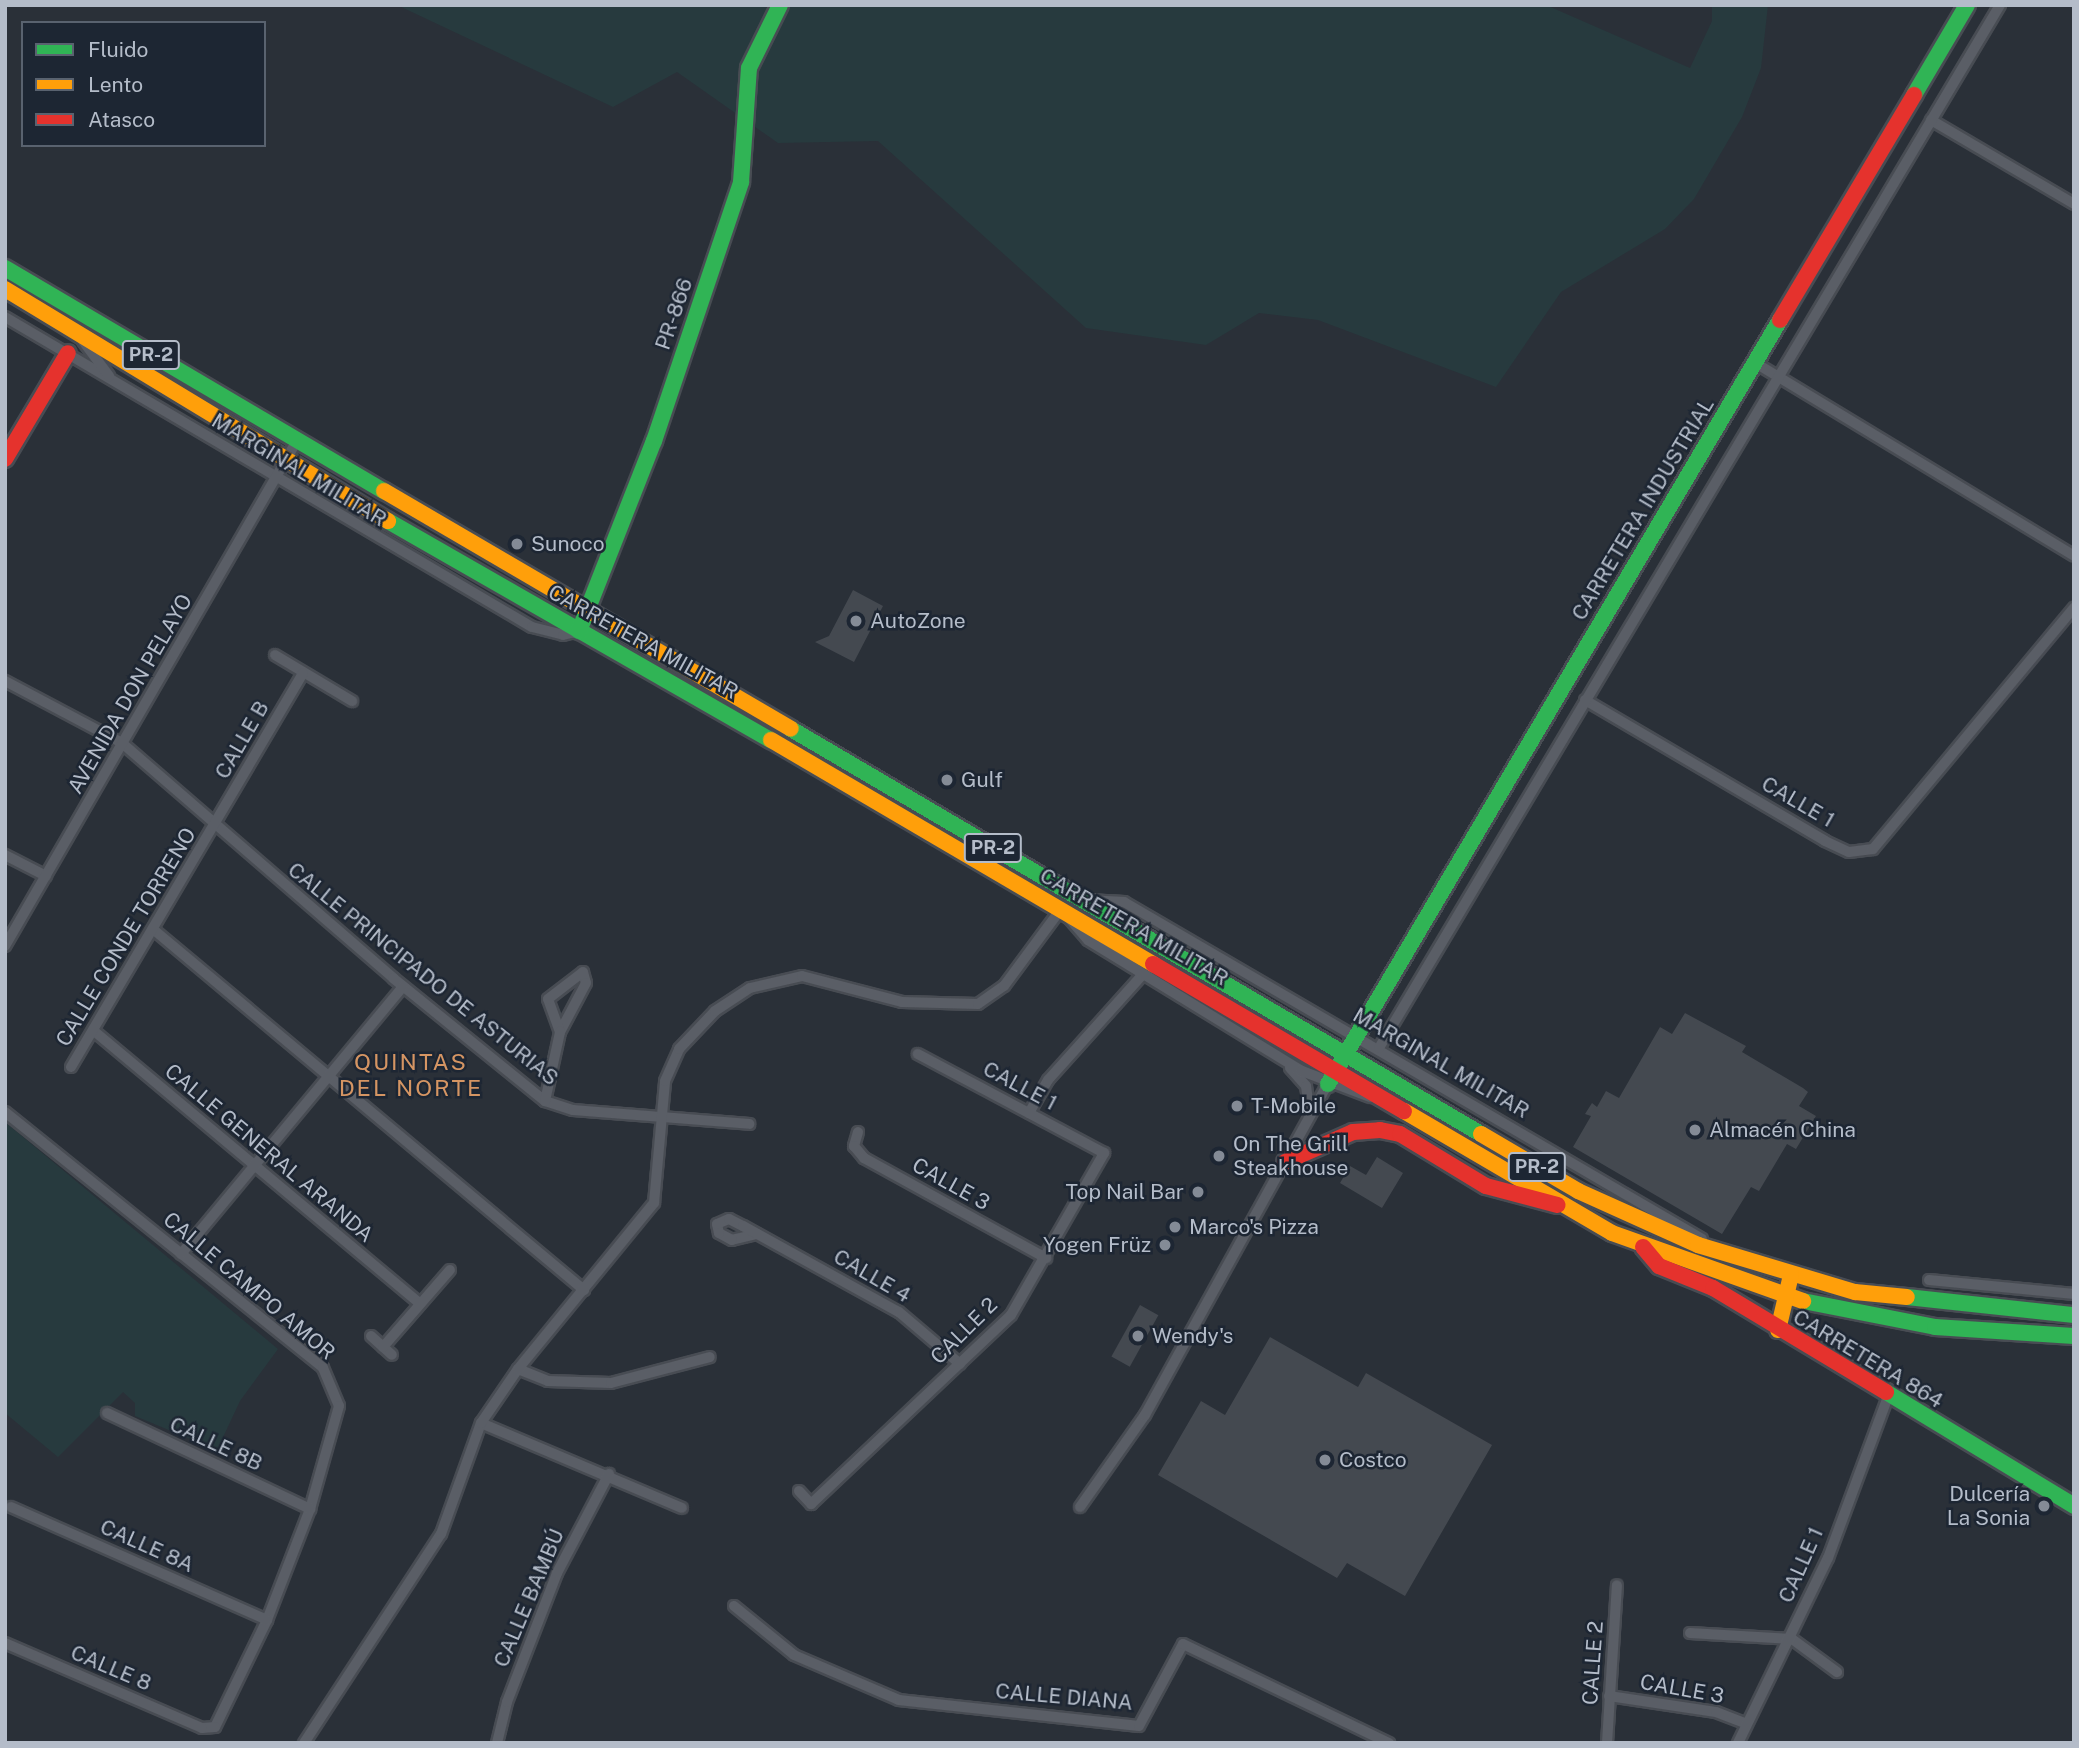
<!DOCTYPE html>
<meta charset="utf-8">
<style>
body{margin:0}
#map{position:relative;width:2079px;height:1748px;overflow:hidden;background:#2a3038;font-family:"Public Sans",sans-serif}
div>[style]{position:absolute}
.green>*{inset:0;background:#273a3e}
.building>*{inset:0;background:#444950;transform-origin:0 0}
.roads{filter:drop-shadow(2px 0 #484c53) drop-shadow(-2px 0 #484c53) drop-shadow(0 2px #484c53) drop-shadow(0 -2px #484c53)}
.street>*{height:10px;margin:-5px;padding:0 5px;transform-origin:5px;border-radius:5px;background:#5a5e66}
.fast>*{height:16px;margin:-8px;padding:0 8px;transform-origin:8px;border-radius:8px;background:#30b455}
.slow>*{height:16px;margin:-8px;padding:0 8px;transform-origin:8px;border-radius:8px;background:#ff9f0a}
.jam>*{height:16px;margin:-8px;padding:0 8px;transform-origin:8px;border-radius:8px;background:#e5322d}
.dots>*{width:19px;height:19px;translate:-50% -50%;box-sizing:border-box;border:4px solid #1d2633;border-radius:50%}
span{translate:-50% -50%;white-space:nowrap;text-align:center;line-height:1.15;-webkit-text-stroke:5px #1d2633;paint-order:stroke}
.shield-label span{padding:2px 5px;background:#1d2633;border:2px solid;border-radius:5px;-webkit-text-stroke-width:0}
.shield-label{font-size:19px;color:#b4bcc9;font-weight:700}
.street-label{font-size:21px;color:#b4bcc9}
.poi-label{font-size:21px;color:#b4bcc9}
.left{translate:0 -50%;text-align:left}
.right{translate:-100% -50%;text-align:right}
.neighbourhood-label{font-size:23px;color:#d59563;letter-spacing:2px}
.frame{position:absolute;inset:0;border:7px solid #b4bcc9;pointer-events:none}
.legend{position:absolute;left:21px;top:21px;width:245px;height:126px;box-sizing:border-box;background:#1d2633;border:2px solid #59626f;margin:0;padding:9px 12px;list-style:none;font-size:21px;color:#b4bcc9}
.legend li{display:flex;align-items:center;gap:14px;height:35px}
.legend b{width:35px;border:2px solid #59626f}
</style>
<div id="map">
<div class="green">
<div style="clip-path:polygon(397px 5px,1546px 5px,1690px 68px,1712px 21px,1712px 5px,1768px 5px,1761px 68px,1742px 117px,1694px 199px,1665px 229px,1561px 292px,1496px 387px,1318px 320px,1259px 313px,1206px 345px,1086px 328px,878px 141px,778px 143px,677px 72px,613px 107px)"></div>
<div style="clip-path:polygon(5px 1122px,278px 1349px,240px 1401px,217px 1450px,135px 1416px,135px 1403px,123px 1392px,58px 1457px,5px 1413px)"></div>
</div>
<div class="building">
<div style="clip-path:polygon(853px 590px,883px 606px,854px 662px,815px 642px,829px 636px)"></div>
<div style="clip-path:polygon(1685px 1013px,1746px 1046px,1742px 1052px,1803px 1088px,1808px 1092px,1799px 1106px,1816px 1116px,1796px 1149px,1787px 1144px,1759px 1191px,1751px 1187px,1722px 1234px,1573px 1147px,1591px 1116px,1585px 1114px,1592px 1103px,1597px 1107px,1606px 1091px,1619px 1098px,1660px 1027px,1672px 1034px)"></div>
<div style="clip-path:polygon(1377px 1157px,1403px 1173px,1382px 1208px,1340px 1183px,1350px 1166px,1366px 1175px)"></div>
<div style="left:1140px;top:1305px;width:21px;height:59px;rotate:29deg"></div>
<div style="clip-path:polygon(1270px 1337px,1358px 1387px,1366px 1373px,1492px 1445px,1405px 1596px,1347px 1563px,1337px 1578px,1158px 1475px,1201px 1401px,1225px 1415px)"></div>
</div>
<div class="roads">
<div class="street">
<div style="left:1931px;top:120px;width:166px;rotate:30.4deg"></div>
<div style="left:5px;top:317px;width:611px;rotate:30.47deg"></div>
<div style="left:532px;top:627px;width:32px;rotate:14deg"></div>
<div style="left:563px;top:635px;width:16px;rotate:-14deg"></div>
<div style="left:83px;top:341px;width:44px;rotate:53.4deg"></div>
<div style="left:1754px;top:362px;width:374px;rotate:31.2deg"></div>
<div style="left:275px;top:655px;width:90px;rotate:30.9deg"></div>
<div style="left:5px;top:681px;width:132px;rotate:27.9deg"></div>
<div style="left:122px;top:743px;width:359px;rotate:40.9deg"></div>
<div style="left:393px;top:978px;width:196px;rotate:39deg"></div>
<div style="left:545px;top:1101px;width:29px;rotate:18deg"></div>
<div style="left:573px;top:1110px;width:177px;rotate:4.5deg"></div>
<div style="left:1585px;top:700px;width:278px;rotate:30.4deg"></div>
<div style="left:1825px;top:841px;width:26px;rotate:25deg"></div>
<div style="left:1849px;top:852px;width:24px;rotate:-7deg"></div>
<div style="left:1873px;top:849px;width:314px;rotate:-50.2deg"></div>
<div style="left:5px;top:855px;width:46px;rotate:27.1deg"></div>
<div style="left:1088px;top:900px;width:36px;rotate:3deg"></div>
<div style="left:1124px;top:902px;width:669px;rotate:30.24deg"></div>
<div style="left:154px;top:930px;width:561px;rotate:39.94deg"></div>
<div style="left:5px;top:946px;width:586px;rotate:-59.98deg"></div>
<div style="left:583px;top:972px;width:11px;rotate:75deg"></div>
<div style="left:586px;top:983px;width:55px;rotate:118deg"></div>
<div style="left:560px;top:1032px;width:35px;rotate:-110deg"></div>
<div style="left:548px;top:999px;width:44px;rotate:-37.6deg"></div>
<div style="left:94px;top:1031px;width:425px;rotate:39.9deg"></div>
<div style="left:1379px;top:1048px;width:1214px;rotate:-59.23deg"></div>
<div style="left:71px;top:1067px;width:457px;rotate:-59.5deg"></div>
<div style="left:1290px;top:1068px;width:24px;rotate:48deg"></div>
<div style="left:1306px;top:1086px;width:29px;rotate:82deg"></div>
<div style="left:545px;top:1101px;width:71px;rotate:-77.7deg"></div>
<div style="left:5px;top:1112px;width:408px;rotate:38.8deg"></div>
<div style="left:323px;top:1368px;width:41px;rotate:67.2deg"></div>
<div style="left:339px;top:1406px;width:107px;rotate:105.7deg"></div>
<div style="left:310px;top:1509px;width:119px;rotate:111.2deg"></div>
<div style="left:267px;top:1620px;width:119px;rotate:115.9deg"></div>
<div style="left:215px;top:1727px;width:13px;rotate:176deg"></div>
<div style="left:202px;top:1728px;width:215px;rotate:-156.7deg"></div>
<div style="left:1029px;top:1113px;width:38px;rotate:-60deg"></div>
<div style="left:1048px;top:1080px;width:142px;rotate:-48.1deg"></div>
<div style="left:858px;top:1132px;width:15px;rotate:106deg"></div>
<div style="left:854px;top:1146px;width:16px;rotate:50deg"></div>
<div style="left:864px;top:1158px;width:208px;rotate:28.8deg"></div>
<div style="left:757px;top:1234px;width:26px;rotate:167deg"></div>
<div style="left:732px;top:1240px;width:15px;rotate:-152deg"></div>
<div style="left:719px;top:1233px;width:9px;rotate:-103deg"></div>
<div style="left:717px;top:1224px;width:13px;rotate:-23deg"></div>
<div style="left:729px;top:1219px;width:16px;rotate:27deg"></div>
<div style="left:743px;top:1226px;width:178px;rotate:28.9deg"></div>
<div style="left:899px;top:1312px;width:80px;rotate:40.4deg"></div>
<div style="left:181px;top:1254px;width:347px;rotate:-50.3deg"></div>
<div style="left:1929px;top:1280px;width:146px;rotate:5.5deg"></div>
<div style="left:371px;top:1336px;width:28px;rotate:42deg"></div>
<div style="left:383px;top:1347px;width:102px;rotate:-49deg"></div>
<div style="left:518px;top:1369px;width:32px;rotate:22deg"></div>
<div style="left:548px;top:1381px;width:63px;rotate:1.8deg"></div>
<div style="left:611px;top:1383px;width:102px;rotate:-14.7deg"></div>
<div style="left:107px;top:1413px;width:225px;rotate:25.3deg"></div>
<div style="left:481px;top:1423px;width:218px;rotate:22.9deg"></div>
<div style="left:799px;top:1491px;width:18px;rotate:47deg"></div>
<div style="left:811px;top:1504px;width:275px;rotate:-43.4deg"></div>
<div style="left:1011px;top:1315px;width:187px;rotate:-60.1deg"></div>
<div style="left:1104px;top:1153px;width:211px;rotate:-152deg"></div>
<div style="left:11px;top:1507px;width:280px;rotate:23.8deg"></div>
<div style="left:1080px;top:1507px;width:113px;rotate:-54.8deg"></div>
<div style="left:1145px;top:1415px;width:378px;rotate:-61.1deg"></div>
<div style="left:734px;top:1606px;width:77px;rotate:39.2deg"></div>
<div style="left:794px;top:1655px;width:114px;rotate:23.2deg"></div>
<div style="left:899px;top:1700px;width:241px;rotate:6.2deg"></div>
<div style="left:1139px;top:1726px;width:93px;rotate:-61.8deg"></div>
<div style="left:1183px;top:1644px;width:229px;rotate:25.7deg"></div>
<div style="left:1690px;top:1633px;width:102px;rotate:3.4deg"></div>
<div style="left:1792px;top:1639px;width:56px;rotate:36.3deg"></div>
<div style="left:1609px;top:1696px;width:108px;rotate:8.5deg"></div>
<div style="left:1716px;top:1712px;width:33px;rotate:21deg"></div>
<div style="left:304px;top:1743px;width:250px;rotate:-56.8deg"></div>
<div style="left:441px;top:1534px;width:118px;rotate:-70.2deg"></div>
<div style="left:481px;top:1423px;width:65px;rotate:-55.6deg"></div>
<div style="left:518px;top:1369px;width:215px;rotate:-50.7deg"></div>
<div style="left:654px;top:1203px;width:122px;rotate:-84.8deg"></div>
<div style="left:665px;top:1081px;width:35px;rotate:-66deg"></div>
<div style="left:679px;top:1049px;width:52px;rotate:-46.5deg"></div>
<div style="left:715px;top:1011px;width:42px;rotate:-33.3deg"></div>
<div style="left:750px;top:988px;width:53px;rotate:-13deg"></div>
<div style="left:802px;top:976px;width:103px;rotate:14.6deg"></div>
<div style="left:902px;top:1002px;width:76px;rotate:1.5deg"></div>
<div style="left:978px;top:1004px;width:32px;rotate:-35deg"></div>
<div style="left:1004px;top:986px;width:96px;rotate:-53.5deg"></div>
<div style="left:1061px;top:909px;width:41px;rotate:48.9deg"></div>
<div style="left:1088px;top:940px;width:251px;rotate:31.5deg"></div>
<div style="left:1302px;top:1071px;width:73px;rotate:20.9deg"></div>
<div style="left:497px;top:1743px;width:42px;rotate:-76.3deg"></div>
<div style="left:507px;top:1702px;width:138px;rotate:-68.8deg"></div>
<div style="left:557px;top:1573px;width:112px;rotate:-62.3deg"></div>
<div style="left:1607px;top:1743px;width:158px;rotate:-86.4deg"></div>
<div style="left:1738px;top:1743px;width:206px;rotate:-64.1deg"></div>
<div style="left:1828px;top:1558px;width:172px;rotate:-69.6deg"></div>
</div>
<div class="fast">
<div style="left:1914px;top:95px;width:104px;rotate:-59.5deg"></div>
<div style="left:5px;top:268px;width:440px;rotate:30.5deg"></div>
<div style="left:388px;top:521px;width:441px;rotate:29.8deg"></div>
<div style="left:579px;top:631px;width:204px;rotate:-68.5deg"></div>
<div style="left:654px;top:441px;width:273px;rotate:-71.4deg"></div>
<div style="left:741px;top:182px;width:114px;rotate:-86deg"></div>
<div style="left:749px;top:68px;width:70px;rotate:-63.8deg"></div>
<div style="left:791px;top:729px;width:800px;rotate:30.41deg"></div>
<div style="left:1328px;top:1084px;width:888px;rotate:-59.39deg"></div>
<div style="left:1907px;top:1297px;width:168px;rotate:6.2deg"></div>
<div style="left:1803px;top:1301px;width:135px;rotate:11.1deg"></div>
<div style="left:1935px;top:1327px;width:139px;rotate:3.7deg"></div>
<div style="left:1886px;top:1392px;width:220px;rotate:31.2deg"></div>
</div>
<div class="slow">
<div style="left:5px;top:289px;width:448px;rotate:31.2deg"></div>
<div style="left:384px;top:491px;width:471px;rotate:30.3deg"></div>
<div style="left:771px;top:740px;width:443px;rotate:30.4deg"></div>
<div style="left:1404px;top:1111px;width:241px;rotate:30.4deg"></div>
<div style="left:1612px;top:1233px;width:203px;rotate:19.6deg"></div>
<div style="left:1481px;top:1134px;width:113px;rotate:30.4deg"></div>
<div style="left:1578px;top:1191px;width:132px;rotate:24.2deg"></div>
<div style="left:1698px;top:1245px;width:164px;rotate:16.7deg"></div>
<div style="left:1855px;top:1292px;width:52px;rotate:5.5deg"></div>
<div style="left:1778px;top:1330px;width:57px;rotate:-76.7deg"></div>
</div>
<div class="jam">
<div style="left:1780px;top:320px;width:262px;rotate:-59.2deg"></div>
<div style="left:5px;top:459px;width:123px;rotate:-59.3deg"></div>
<div style="left:1153px;top:964px;width:291px;rotate:30.4deg"></div>
<div style="left:1285px;top:1162px;width:74px;rotate:-23.8deg"></div>
<div style="left:1353px;top:1132px;width:27px;rotate:-4deg"></div>
<div style="left:1380px;top:1130px;width:20px;rotate:11deg"></div>
<div style="left:1400px;top:1134px;width:100px;rotate:31.2deg"></div>
<div style="left:1486px;top:1186px;width:74px;rotate:14.8deg"></div>
<div style="left:1643px;top:1247px;width:25px;rotate:50deg"></div>
<div style="left:1659px;top:1266px;width:58px;rotate:22.2deg"></div>
<div style="left:1713px;top:1288px;width:202px;rotate:31deg"></div>
</div>
</div>
<div class="dots">
<div style="left:517px;top:544px;background:#848b96"></div>
<div style="left:856px;top:621px;background:#848b96"></div>
<div style="left:947px;top:780px;background:#848b96"></div>
<div style="left:1237px;top:1106px;background:#848b96"></div>
<div style="left:1695px;top:1130px;background:#848b96"></div>
<div style="left:1219px;top:1156px;background:#848b96"></div>
<div style="left:1198px;top:1192px;background:#848b96"></div>
<div style="left:1175px;top:1227px;background:#848b96"></div>
<div style="left:1165px;top:1245px;background:#848b96"></div>
<div style="left:1138px;top:1336px;background:#848b96"></div>
<div style="left:1325px;top:1460px;background:#848b96"></div>
<div style="left:2044px;top:1506px;background:#848b96"></div>
</div>
<div class="shield-label">
<span style="left:151px;top:355px">PR-2</span>
<span style="left:993px;top:848px">PR-2</span>
<span style="left:1537px;top:1167px">PR-2</span>
</div>
<div class="street-label">
<span style="left:674px;top:314px;rotate:-71deg">PR-866</span>
<span style="left:299px;top:470px;rotate:31deg">MARGINAL MILITAR</span>
<span style="left:1643px;top:509px;rotate:-59deg">CARRETERA INDUSTRIAL</span>
<span style="left:643px;top:642px;rotate:29deg">CARRETERA MILITAR</span>
<span style="left:130px;top:694px;rotate:-60deg">AVENIDA DON PELAYO</span>
<span style="left:242px;top:740px;rotate:-60deg">CALLE B</span>
<span style="left:1798px;top:802px;rotate:30deg">CALLE 1</span>
<span style="left:1134px;top:927px;rotate:30deg">CARRETERA MILITAR</span>
<span style="left:126px;top:937px;rotate:-59deg">CALLE CONDE TORRENO</span>
<span style="left:423px;top:974px;rotate:39deg">CALLE PRINCIPADO DE ASTURIAS</span>
<span style="left:1441px;top:1063px;rotate:30deg">MARGINAL MILITAR</span>
<span style="left:1020px;top:1086px;rotate:28deg">CALLE 1</span>
<span style="left:269px;top:1153px;rotate:40deg">CALLE GENERAL ARANDA</span>
<span style="left:951px;top:1184px;rotate:29deg">CALLE 3</span>
<span style="left:872px;top:1276px;rotate:30deg">CALLE 4</span>
<span style="left:249px;top:1286px;rotate:40deg">CALLE CAMPO AMOR</span>
<span style="left:964px;top:1331px;rotate:-45deg">CALLE 2</span>
<span style="left:1868px;top:1359px;rotate:31deg">CARRETERA 864</span>
<span style="left:216px;top:1444px;rotate:25deg">CALLE 8B</span>
<span style="left:147px;top:1546px;rotate:24deg">CALLE 8A</span>
<span style="left:1801px;top:1565px;rotate:-66deg">CALLE 1</span>
<span style="left:529px;top:1598px;rotate:-67deg">CALLE BAMBÚ</span>
<span style="left:1593px;top:1663px;rotate:-86deg">CALLE 2</span>
<span style="left:111px;top:1668px;rotate:23deg">CALLE 8</span>
<span style="left:1682px;top:1689px;rotate:10deg">CALLE 3</span>
<span style="left:1064px;top:1697px;rotate:5deg">CALLE DIANA</span>
</div>
<div class="poi-label">
<span class="left" style="left:531px;top:544px">Sunoco</span>
<span class="left" style="left:870px;top:621px">AutoZone</span>
<span class="left" style="left:961px;top:780px">Gulf</span>
<span class="left" style="left:1251px;top:1106px">T-Mobile</span>
<span class="left" style="left:1709px;top:1130px">Almacén China</span>
<span class="left" style="left:1233px;top:1156px">On The Grill<br>Steakhouse</span>
<span class="right" style="left:1184px;top:1192px">Top Nail Bar</span>
<span class="left" style="left:1189px;top:1227px">Marco's Pizza</span>
<span class="right" style="left:1151px;top:1245px">Yogen Früz</span>
<span class="left" style="left:1152px;top:1336px">Wendy's</span>
<span class="left" style="left:1339px;top:1460px">Costco</span>
<span class="right" style="left:2030px;top:1506px">Dulcería<br>La Sonia</span>
</div>
<div class="neighbourhood-label">
<span style="left:411px;top:1075px">QUINTAS<br>DEL NORTE</span>
</div>
<div class="frame"></div>
<ul class="legend">
<li><b style="height:9px;background:#30b455"></b>Fluido</li>
<li><b style="height:9px;background:#ff9f0a"></b>Lento</li>
<li><b style="height:9px;background:#e5322d"></b>Atasco</li>
</ul>
</div>
